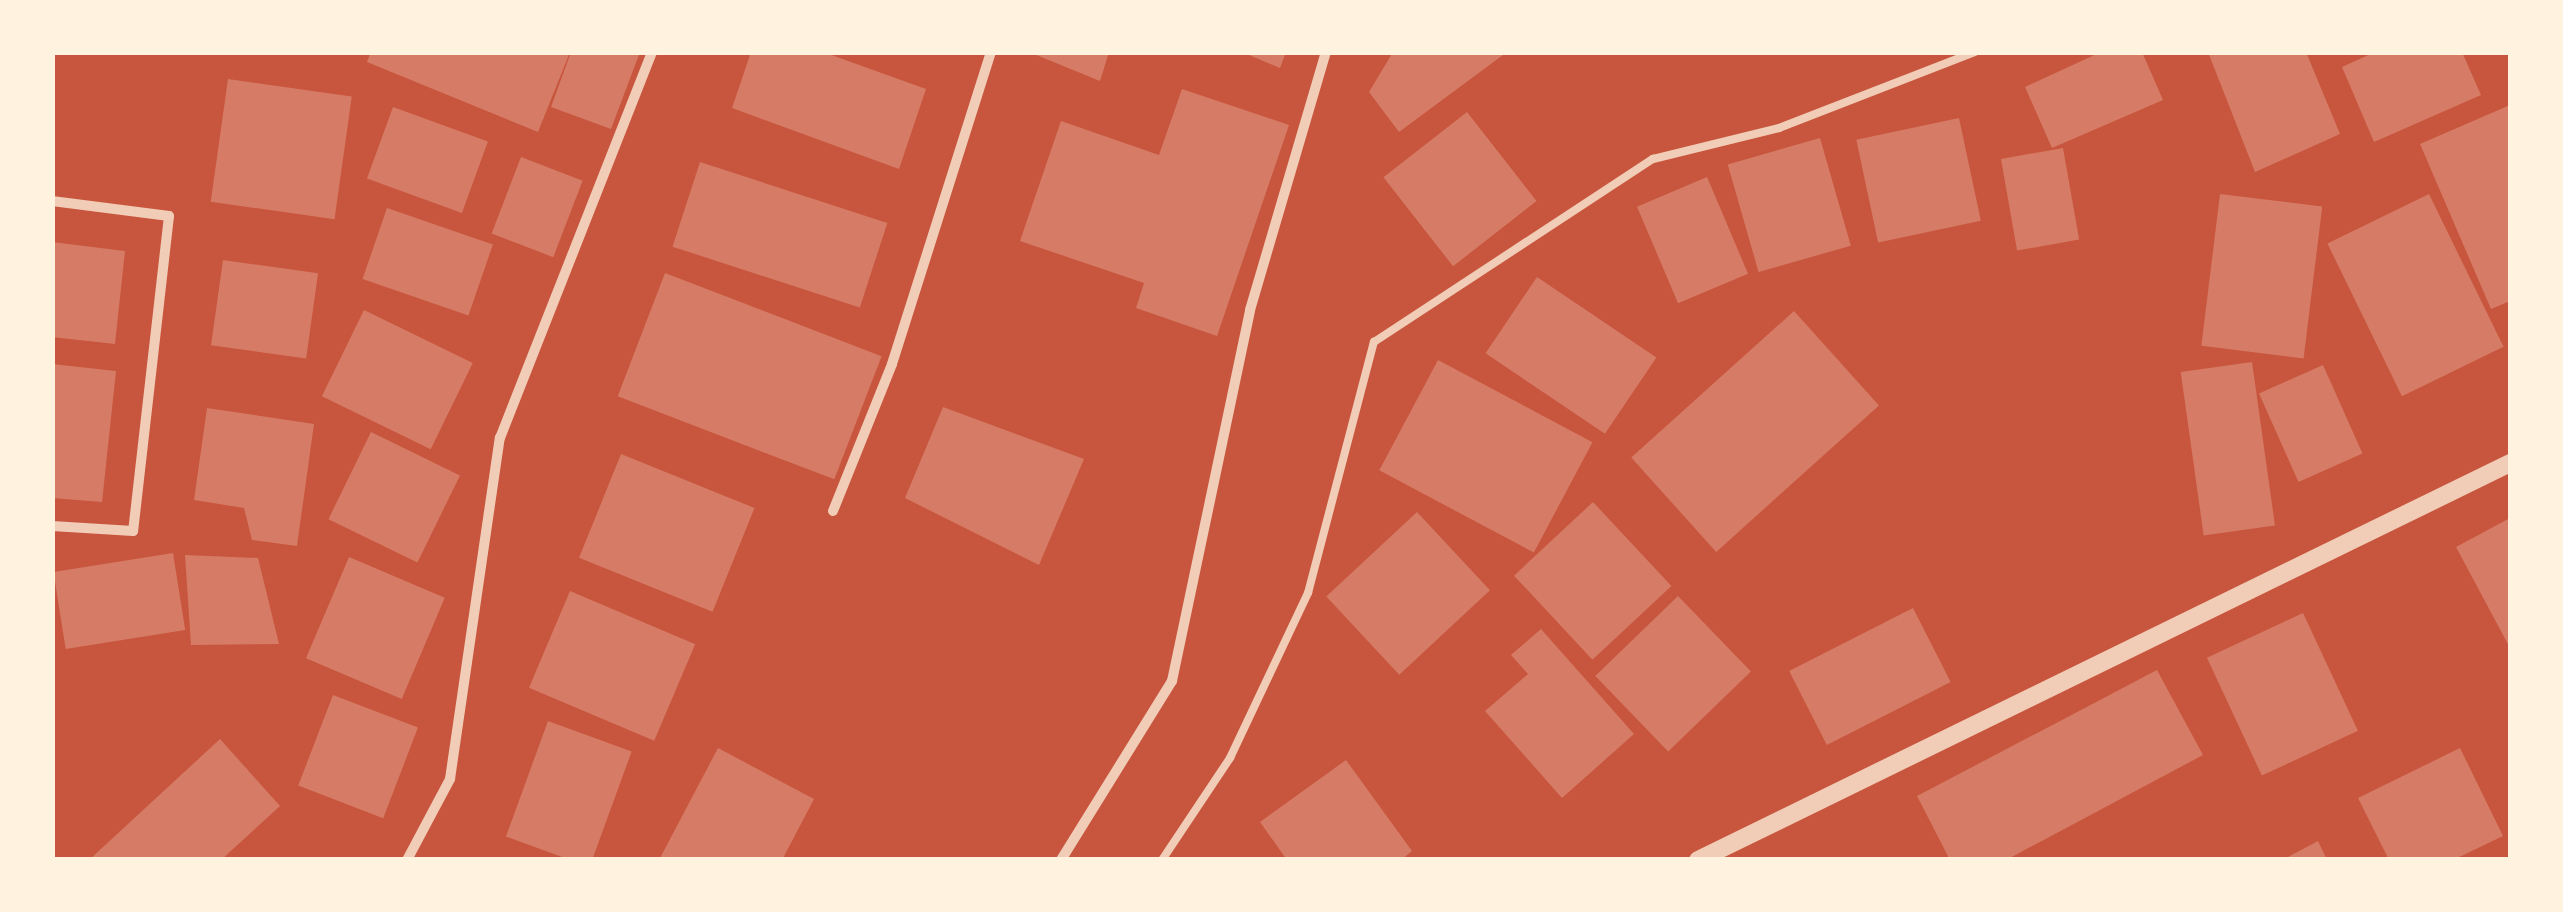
<!DOCTYPE html>
<style>
body{margin:0}
#map{position:relative;width:2563px;height:912px;overflow:hidden;background:#c8553d;font-family:"Exo 2",sans-serif}
div>[style]{position:absolute}
.building>*{inset:0;background:#d67c66;transform-origin:0 0}
.service>*{height:8px;margin:-4px;padding:0 4px;transform-origin:4px;border-radius:4px;background:#f1ccb7}
.minor>*{height:10px;margin:-5px;padding:0 5px;transform-origin:5px;border-radius:5px;background:#f1ccb7}
.tertiary>*{height:18px;margin:-9px;padding:0 9px;transform-origin:9px;border-radius:9px;background:#f1ccb7}
span{translate:-50% -50%;white-space:nowrap;text-align:center;line-height:1.15;-webkit-text-stroke:8px #fff3e0;paint-order:stroke}
.frame{position:absolute;inset:0;border:55px solid #fff3e0;pointer-events:none}
</style>
<div id="map">
<div class="building">
<div style="clip-path:polygon(371px 52px,570px 52px,538px 132px,367px 62px)"></div>
<div style="clip-path:polygon(571px 52px,640px 52px,611px 129px,551px 107px)"></div>
<div style="clip-path:polygon(751px 52px,823px 52px,926px 89px,899px 169px,732px 108px)"></div>
<div style="clip-path:polygon(1029px 52px,1109px 52px,1100px 81px)"></div>
<div style="clip-path:polygon(1242px 52px,1286px 52px,1280px 68px)"></div>
<div style="clip-path:polygon(1393px 52px,1507px 52px,1399px 132px,1369px 92px)"></div>
<div style="clip-path:polygon(2101px 52px,2142px 52px,2163px 100px,2052px 148px,2025px 87px)"></div>
<div style="clip-path:polygon(2208px 52px,2306px 52px,2340px 134px,2255px 172px)"></div>
<div style="clip-path:polygon(2375px 52px,2462px 52px,2481px 95px,2374px 142px,2342px 67px)"></div>
<div style="left:228px;top:79px;width:125px;height:124px;rotate:8deg"></div>
<div style="clip-path:polygon(1182px 89px,1289px 125px,1217px 336px,1136px 308px,1144px 283px,1020px 241px,1061px 121px,1159px 155px)"></div>
<div style="clip-path:polygon(2510px 105px,2510px 301px,2491px 309px,2420px 144px)"></div>
<div style="left:393px;top:107px;width:101px;height:76px;rotate:20deg"></div>
<div style="left:1467px;top:112px;width:113px;height:106px;rotate:52deg"></div>
<div style="left:1959px;top:118px;width:105px;height:105px;rotate:78deg"></div>
<div style="left:1820px;top:138px;width:112px;height:96px;rotate:74deg"></div>
<div style="left:2063px;top:148px;width:93px;height:63px;rotate:80deg"></div>
<div style="left:521px;top:157px;width:66px;height:82px;rotate:21deg"></div>
<div style="left:700px;top:162px;width:197px;height:89px;rotate:18deg"></div>
<div style="left:1707px;top:177px;width:105px;height:76px;rotate:67deg"></div>
<div style="left:2220px;top:194px;width:103px;height:153px;rotate:7deg"></div>
<div style="left:2429px;top:194px;width:170px;height:113px;rotate:64deg"></div>
<div style="left:387px;top:208px;width:112px;height:75px;rotate:19deg"></div>
<div style="clip-path:polygon(52px 242px,125px 251px,115px 344px,52px 337px)"></div>
<div style="left:223px;top:260px;width:96px;height:86px;rotate:8deg"></div>
<div style="left:665px;top:273px;width:232px;height:132px;rotate:21deg"></div>
<div style="left:1537px;top:277px;width:144px;height:92px;rotate:34deg"></div>
<div style="left:364px;top:310px;width:121px;height:96px;rotate:26deg"></div>
<div style="left:1794px;top:311px;width:127px;height:219px;rotate:48deg"></div>
<div style="left:1438px;top:360px;width:175px;height:125px;rotate:28deg"></div>
<div style="left:2252px;top:362px;width:165px;height:72px;rotate:82deg"></div>
<div style="clip-path:polygon(52px 364px,116px 371px,102px 502px,52px 498px)"></div>
<div style="left:2323px;top:365px;width:97px;height:70px;rotate:66deg"></div>
<div style="clip-path:polygon(943px 407px,1084px 459px,1039px 565px,905px 498px)"></div>
<div style="clip-path:polygon(207px 408px,314px 424px,297px 546px,252px 540px,244px 508px,194px 500px)"></div>
<div style="left:371px;top:432px;width:99px;height:97px;rotate:26deg"></div>
<div style="left:621px;top:454px;width:144px;height:112px;rotate:22deg"></div>
<div style="left:1593px;top:502px;width:115px;height:108px;rotate:47deg"></div>
<div style="left:1417px;top:512px;width:107px;height:124px;rotate:47deg"></div>
<div style="clip-path:polygon(2510px 518px,2510px 648px,2456px 547px)"></div>
<div style="left:173px;top:553px;width:78px;height:121px;rotate:81deg"></div>
<div style="clip-path:polygon(185px 555px,258px 558px,279px 644px,191px 645px)"></div>
<div style="left:349px;top:557px;width:104px;height:110px;rotate:23deg"></div>
<div style="left:570px;top:591px;width:136px;height:105px;rotate:23deg"></div>
<div style="left:1678px;top:596px;width:105px;height:115px;rotate:46deg"></div>
<div style="left:1913px;top:608px;width:83px;height:139px;rotate:63deg"></div>
<div style="left:2303px;top:613px;width:130px;height:106px;rotate:65deg"></div>
<div style="clip-path:polygon(1541px 629px,1634px 734px,1562px 798px,1485px 711px,1528px 674px,1511px 655px)"></div>
<div style="clip-path:polygon(2157px 670px,2203px 755px,2006px 860px,1950px 860px,1917px 796px)"></div>
<div style="left:333px;top:695px;width:91px;height:97px;rotate:21deg"></div>
<div style="left:548px;top:721px;width:89px;height:123px;rotate:20deg"></div>
<div style="clip-path:polygon(220px 739px,280px 806px,221px 860px,89px 860px)"></div>
<div style="clip-path:polygon(718px 748px,814px 799px,782px 860px,659px 860px)"></div>
<div style="clip-path:polygon(2460px 748px,2503px 836px,2453px 860px,2389px 860px,2358px 798px)"></div>
<div style="clip-path:polygon(1346px 760px,1412px 851px,1401px 860px,1287px 860px,1260px 822px)"></div>
<div style="clip-path:polygon(2318px 841px,2327px 860px,2282px 860px)"></div>
</div>
<div class="service">
<div style="left:1162px;top:860px;width:123px;rotate:-56.3deg"></div>
<div style="left:1230px;top:758px;width:183px;rotate:-64.7deg"></div>
<div style="left:1308px;top:593px;width:260px;rotate:-75.3deg"></div>
<div style="left:1374px;top:342px;width:334px;rotate:-33.3deg"></div>
<div style="left:1653px;top:159px;width:130px;rotate:-13.8deg"></div>
<div style="left:1779px;top:128px;width:210px;rotate:-21.2deg"></div>
</div>
<div class="minor">
<div style="left:52px;top:201px;width:118px;rotate:7.3deg"></div>
<div style="left:169px;top:216px;width:317px;rotate:96.5deg"></div>
<div style="left:133px;top:531px;width:81px;rotate:-176.5deg"></div>
<div style="left:833px;top:511px;width:158px;rotate:-68.1deg"></div>
<div style="left:892px;top:364px;width:327px;rotate:-72.4deg"></div>
<div style="left:407px;top:860px;width:92px;rotate:-62deg"></div>
<div style="left:450px;top:779px;width:345px;rotate:-81.7deg"></div>
<div style="left:500px;top:438px;width:415px;rotate:-68.5deg"></div>
<div style="left:1061px;top:860px;width:211px;rotate:-58.2deg"></div>
<div style="left:1172px;top:681px;width:379px;rotate:-78.1deg"></div>
<div style="left:1250px;top:310px;width:269px;rotate:-73.6deg"></div>
</div>
<div class="tertiary">
<div style="left:1698px;top:860px;width:904px;rotate:-26.05deg"></div>
</div>
<div class="frame"></div>
</div>
